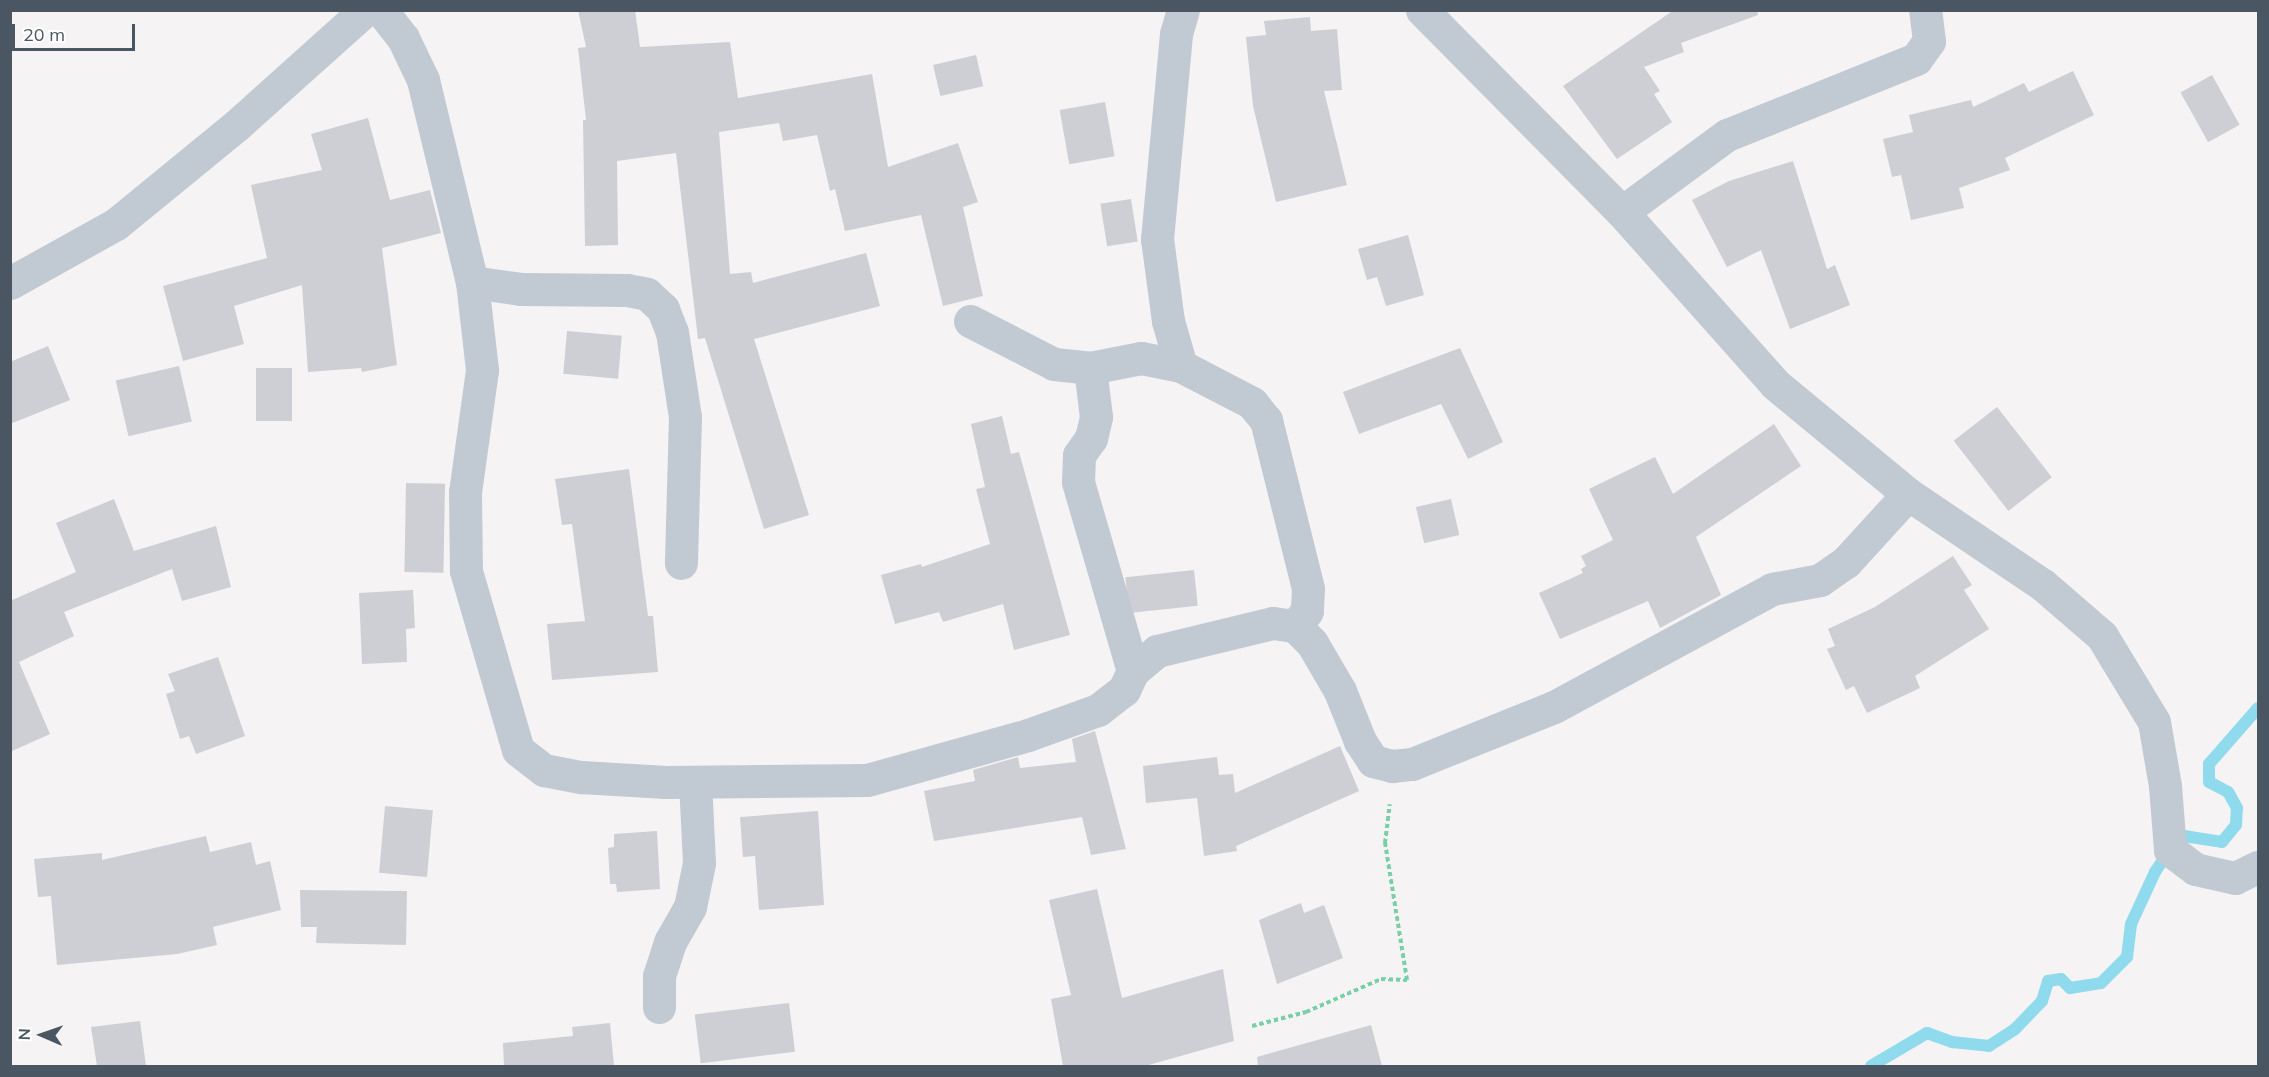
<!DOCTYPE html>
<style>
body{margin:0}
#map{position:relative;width:2269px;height:1077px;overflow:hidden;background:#f5f3f3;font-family:Mulish,sans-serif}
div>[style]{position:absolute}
.stream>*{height:12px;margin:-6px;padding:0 6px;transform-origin:6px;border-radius:6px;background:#90daee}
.building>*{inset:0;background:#cdcfd5;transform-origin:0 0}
.path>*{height:4px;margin-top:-2px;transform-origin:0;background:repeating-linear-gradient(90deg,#7ad0a6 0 4.5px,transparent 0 7.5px)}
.street>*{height:33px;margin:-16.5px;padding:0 16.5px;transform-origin:16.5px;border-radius:16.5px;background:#c1cad2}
span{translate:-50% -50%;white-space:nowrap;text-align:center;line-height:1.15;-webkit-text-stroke:4.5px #fff;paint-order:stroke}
.frame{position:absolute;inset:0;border:12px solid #4a5661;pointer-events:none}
.north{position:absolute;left:12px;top:1005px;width:60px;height:60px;-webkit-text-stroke:4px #fff;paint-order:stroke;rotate:272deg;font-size:16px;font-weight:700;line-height:24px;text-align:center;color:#4a5661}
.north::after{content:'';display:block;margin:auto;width:21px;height:27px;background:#4a5661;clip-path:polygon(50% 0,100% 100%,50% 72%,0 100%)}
.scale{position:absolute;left:12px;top:24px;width:123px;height:27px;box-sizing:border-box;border:3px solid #4a5661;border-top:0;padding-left:8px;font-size:18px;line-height:21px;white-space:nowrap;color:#4a5661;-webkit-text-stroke:4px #fff;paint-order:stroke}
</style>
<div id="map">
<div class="stream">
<div style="left:1871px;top:1066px;width:65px;rotate:-30.5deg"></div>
<div style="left:1927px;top:1033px;width:27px;rotate:20deg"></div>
<div style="left:1952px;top:1042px;width:37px;rotate:6deg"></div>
<div style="left:1989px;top:1046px;width:31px;rotate:-33deg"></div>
<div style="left:2015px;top:1029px;width:39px;rotate:-46deg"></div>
<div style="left:2042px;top:1001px;width:21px;rotate:-73deg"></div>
<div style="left:2048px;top:981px;width:13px;rotate:-9deg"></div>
<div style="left:2061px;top:979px;width:13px;rotate:45deg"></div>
<div style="left:2070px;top:988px;width:31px;rotate:-9deg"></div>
<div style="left:2101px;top:983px;width:37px;rotate:-45deg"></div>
<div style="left:2127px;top:957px;width:33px;rotate:-83deg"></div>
<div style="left:2131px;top:924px;width:57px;rotate:-65.2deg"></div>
<div style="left:2155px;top:872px;width:27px;rotate:-56deg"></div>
<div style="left:2170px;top:850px;width:20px;rotate:-45deg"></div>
<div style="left:2184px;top:836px;width:38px;rotate:9deg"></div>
<div style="left:2222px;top:842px;width:22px;rotate:-51deg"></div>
<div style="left:2236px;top:825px;width:17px;rotate:-87deg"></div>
<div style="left:2237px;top:808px;width:18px;rotate:-119deg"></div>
<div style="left:2228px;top:792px;width:21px;rotate:-152deg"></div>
<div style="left:2209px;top:782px;width:18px;rotate:-90deg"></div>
<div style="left:2209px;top:764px;width:74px;rotate:-48.8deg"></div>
</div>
<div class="building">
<div style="clip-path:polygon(578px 10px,635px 10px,640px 47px,730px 42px,738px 98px,872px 74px,888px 167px,958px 143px,978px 202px,963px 207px,983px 296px,943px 306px,921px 215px,845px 231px,835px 189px,830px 191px,817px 135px,783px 141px,779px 123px,719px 132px,730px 274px,751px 272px,753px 283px,866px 253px,880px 306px,754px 339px,809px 515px,764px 529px,705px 338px,698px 339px,676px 153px,617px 161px,618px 245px,585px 246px,583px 120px,586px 120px,578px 48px,586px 47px)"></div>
<div style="clip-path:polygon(1674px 10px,1757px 10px,1758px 15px,1681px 43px,1684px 52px,1644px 67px,1660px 91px,1654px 94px,1672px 122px,1617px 159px,1563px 86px)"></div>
<div style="clip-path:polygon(1310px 17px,1311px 31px,1337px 29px,1342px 90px,1324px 91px,1347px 185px,1276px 202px,1253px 106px,1246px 37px,1266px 35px,1264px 21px)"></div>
<div style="left:976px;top:55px;width:32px;height:44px;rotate:77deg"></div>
<div style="clip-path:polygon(2073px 71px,2094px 115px,2005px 158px,2010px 170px,1959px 188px,1964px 208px,1911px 220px,1901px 175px,1892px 177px,1883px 139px,1913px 132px,1909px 115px,1971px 100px,1973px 107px,2024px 83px,2029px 92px)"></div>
<div style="left:2212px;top:75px;width:57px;height:36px;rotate:61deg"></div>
<div style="left:1105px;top:102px;width:55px;height:46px;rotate:80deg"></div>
<div style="clip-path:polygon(368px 118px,390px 200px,430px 190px,441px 233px,382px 248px,397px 365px,362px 372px,361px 368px,308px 372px,302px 285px,234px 306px,244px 344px,183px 361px,163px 286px,267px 258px,251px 185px,322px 170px,311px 134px)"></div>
<div style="clip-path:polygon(1793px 161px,1827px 269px,1835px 265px,1850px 305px,1790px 329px,1761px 250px,1727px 267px,1692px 200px,1729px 181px)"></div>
<div style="left:1131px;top:199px;width:43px;height:31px;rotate:81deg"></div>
<div style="clip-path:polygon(1408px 235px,1424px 295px,1386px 306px,1377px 277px,1367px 280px,1358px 249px)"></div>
<div style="left:567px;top:331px;width:55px;height:43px;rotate:5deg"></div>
<div style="clip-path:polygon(48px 346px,70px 400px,10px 424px,10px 362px)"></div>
<div style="clip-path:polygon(1460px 348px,1503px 442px,1468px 459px,1441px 404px,1359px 434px,1343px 392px)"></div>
<div style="left:179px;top:366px;width:57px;height:65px;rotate:77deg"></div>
<div style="left:292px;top:368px;width:53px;height:36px;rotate:90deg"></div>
<div style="left:1997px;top:407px;width:89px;height:55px;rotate:52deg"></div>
<div style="clip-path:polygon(1002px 416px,1011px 454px,1019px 452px,1070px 635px,1014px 650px,1003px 604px,943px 622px,939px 612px,895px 624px,881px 575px,921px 564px,922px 567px,990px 544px,976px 489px,985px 487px,971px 424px)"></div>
<div style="clip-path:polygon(1774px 424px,1801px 466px,1696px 537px,1721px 595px,1660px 628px,1648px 601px,1560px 639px,1539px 593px,1583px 573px,1581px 569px,1586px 566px,1581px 556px,1613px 540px,1589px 489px,1655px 457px,1673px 494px)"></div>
<div style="clip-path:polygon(629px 469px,648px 616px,653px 616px,658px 672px,552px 680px,547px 624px,585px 621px,572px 524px,562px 525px,555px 479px)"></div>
<div style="left:406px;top:483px;width:39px;height:89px;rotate:1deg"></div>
<div style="clip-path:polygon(114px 499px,134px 551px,216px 526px,231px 587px,182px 601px,172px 569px,64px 612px,74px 636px,19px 662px,50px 734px,10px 752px,10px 601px,76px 572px,56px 523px)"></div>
<div style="left:1451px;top:499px;width:37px;height:36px;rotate:77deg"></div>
<div style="clip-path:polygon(1953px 556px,1972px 585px,1964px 590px,1989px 629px,1915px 676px,1920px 688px,1867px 713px,1854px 686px,1846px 690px,1827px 649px,1835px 646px,1828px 629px,1875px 607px)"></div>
<div style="left:1194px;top:570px;width:36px;height:69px;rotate:84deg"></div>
<div style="clip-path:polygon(413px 590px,415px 628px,406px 629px,407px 662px,362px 664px,359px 593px)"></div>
<div style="clip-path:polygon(218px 657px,245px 736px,196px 754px,189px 736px,180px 739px,166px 694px,175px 691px,168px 674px)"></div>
<div style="clip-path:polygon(1095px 731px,1126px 849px,1091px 855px,1082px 817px,934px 841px,924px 791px,975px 781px,973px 770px,1018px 757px,1020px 768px,1076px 762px,1072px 739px)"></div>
<div style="clip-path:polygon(1340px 746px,1359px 791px,1236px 846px,1237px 851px,1204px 856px,1197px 798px,1146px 803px,1143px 766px,1217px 757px,1219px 775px,1233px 774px,1235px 793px)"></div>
<div style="left:385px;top:806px;width:48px;height:67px;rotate:5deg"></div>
<div style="clip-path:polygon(818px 811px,824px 905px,759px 910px,755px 856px,743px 857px,740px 817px)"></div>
<div style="clip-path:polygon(657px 831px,660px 889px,617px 892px,616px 884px,610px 884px,608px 848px,614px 847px,614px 834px)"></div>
<div style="clip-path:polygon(206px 836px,210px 852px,251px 842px,256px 865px,270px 861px,281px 910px,213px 927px,217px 945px,177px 954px,57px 965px,51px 896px,38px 897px,34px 859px,102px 853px,102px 860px)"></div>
<div style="clip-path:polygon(1097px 889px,1122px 998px,1223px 969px,1234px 1041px,1145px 1066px,1063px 1066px,1051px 999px,1071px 995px,1049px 900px)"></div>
<div style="clip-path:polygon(300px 890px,407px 891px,406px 945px,316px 943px,317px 927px,301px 927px)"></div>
<div style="clip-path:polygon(1301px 903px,1304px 913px,1324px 905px,1343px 958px,1277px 984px,1259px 920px)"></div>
<div style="left:789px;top:1003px;width:49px;height:95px;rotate:83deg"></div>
<div style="clip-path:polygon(140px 1021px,146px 1066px,97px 1066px,91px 1027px)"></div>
<div style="clip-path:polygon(610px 1023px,614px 1066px,504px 1066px,503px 1043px,573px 1036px,572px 1027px)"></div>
<div style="clip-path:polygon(1371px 1025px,1382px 1066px,1258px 1066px,1257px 1057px)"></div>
</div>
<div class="path">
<div style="left:1252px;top:1026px;width:56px;rotate:-14.5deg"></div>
<div style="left:1306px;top:1012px;width:82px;rotate:-23.7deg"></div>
<div style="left:1381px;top:979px;width:26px;rotate:2deg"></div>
<div style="left:1407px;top:980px;width:139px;rotate:-99.1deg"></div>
<div style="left:1385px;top:843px;width:39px;rotate:-83deg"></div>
</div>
<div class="street">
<div style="left:381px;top:10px;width:36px;rotate:52deg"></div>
<div style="left:403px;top:38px;width:47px;rotate:64.5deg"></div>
<div style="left:423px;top:80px;width:208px;rotate:76.4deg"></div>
<div style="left:472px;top:282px;width:89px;rotate:83.5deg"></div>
<div style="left:482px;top:370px;width:123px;rotate:97.9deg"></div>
<div style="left:465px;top:492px;width:79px;rotate:89.3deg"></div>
<div style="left:466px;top:571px;width:186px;rotate:73.8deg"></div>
<div style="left:518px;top:750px;width:33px;rotate:38deg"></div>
<div style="left:544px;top:770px;width:38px;rotate:11deg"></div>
<div style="left:581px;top:777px;width:85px;rotate:3.4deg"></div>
<div style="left:666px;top:782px;width:201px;rotate:-0.6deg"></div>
<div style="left:867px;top:780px;width:167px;rotate:-15.6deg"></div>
<div style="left:1028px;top:735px;width:74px;rotate:-19.7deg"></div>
<div style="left:1098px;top:710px;width:33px;rotate:-38deg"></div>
<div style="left:1124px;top:690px;width:21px;rotate:-65deg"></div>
<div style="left:1133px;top:671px;width:31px;rotate:-40deg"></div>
<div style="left:1157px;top:651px;width:119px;rotate:-13.6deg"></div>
<div style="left:1273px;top:623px;width:22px;rotate:8deg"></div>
<div style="left:1295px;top:626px;width:24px;rotate:45deg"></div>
<div style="left:1312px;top:643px;width:56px;rotate:59.7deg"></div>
<div style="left:1340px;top:691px;width:54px;rotate:68.2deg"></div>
<div style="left:1360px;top:741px;width:24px;rotate:57deg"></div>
<div style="left:1373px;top:761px;width:20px;rotate:15deg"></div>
<div style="left:1392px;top:766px;width:20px;rotate:-6deg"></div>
<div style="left:1412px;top:764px;width:153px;rotate:-21.9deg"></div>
<div style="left:1554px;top:707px;width:248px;rotate:-28.4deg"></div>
<div style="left:1772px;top:589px;width:49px;rotate:-10.6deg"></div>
<div style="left:1820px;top:580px;width:32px;rotate:-35deg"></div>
<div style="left:1846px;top:562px;width:92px;rotate:-47.6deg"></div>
<div style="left:1422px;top:10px;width:284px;rotate:45.3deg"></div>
<div style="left:1622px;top:212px;width:230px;rotate:48.3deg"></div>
<div style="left:1775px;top:384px;width:173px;rotate:39.6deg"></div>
<div style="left:1908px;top:494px;width:163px;rotate:34deg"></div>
<div style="left:2043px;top:585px;width:78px;rotate:40.8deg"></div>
<div style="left:2102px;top:636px;width:100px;rotate:58.8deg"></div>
<div style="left:2154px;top:722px;width:65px;rotate:80.2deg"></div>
<div style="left:2165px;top:786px;width:64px;rotate:85.5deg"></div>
<div style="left:2170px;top:850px;width:31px;rotate:37deg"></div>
<div style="left:2195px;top:869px;width:41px;rotate:12.7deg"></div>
<div style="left:2235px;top:878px;width:25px;rotate:-26deg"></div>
<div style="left:1622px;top:212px;width:130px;rotate:-36.3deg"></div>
<div style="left:1727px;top:135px;width:204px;rotate:-21.9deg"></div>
<div style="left:1916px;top:59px;width:22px;rotate:-54deg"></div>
<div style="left:1929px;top:41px;width:31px;rotate:-97deg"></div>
<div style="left:472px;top:282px;width:49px;rotate:8.1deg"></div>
<div style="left:521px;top:289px;width:106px;rotate:0.5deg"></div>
<div style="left:627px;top:290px;width:20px;rotate:11deg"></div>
<div style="left:647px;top:294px;width:22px;rotate:43deg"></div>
<div style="left:663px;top:309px;width:25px;rotate:69deg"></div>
<div style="left:672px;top:332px;width:86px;rotate:81.3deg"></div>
<div style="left:685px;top:417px;width:146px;rotate:91.6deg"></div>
<div style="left:10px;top:283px;width:121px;rotate:-29.1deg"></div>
<div style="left:116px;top:224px;width:156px;rotate:-39.3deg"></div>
<div style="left:237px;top:125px;width:172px;rotate:-41.9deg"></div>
<div style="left:970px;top:321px;width:94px;rotate:27.1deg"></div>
<div style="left:1054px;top:364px;width:36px;rotate:6deg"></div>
<div style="left:1090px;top:368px;width:52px;rotate:-11.1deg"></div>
<div style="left:1141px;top:358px;width:41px;rotate:11.3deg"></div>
<div style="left:1181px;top:366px;width:80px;rotate:27.5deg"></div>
<div style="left:1252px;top:403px;width:22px;rotate:51deg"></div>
<div style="left:1266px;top:420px;width:174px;rotate:76deg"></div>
<div style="left:1308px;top:589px;width:22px;rotate:93deg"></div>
<div style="left:1307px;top:611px;width:19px;rotate:129deg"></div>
<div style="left:1181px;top:366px;width:47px;rotate:-106.1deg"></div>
<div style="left:1168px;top:321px;width:83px;rotate:-97.6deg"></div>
<div style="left:1157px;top:239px;width:206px;rotate:-84.7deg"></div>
<div style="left:1176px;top:34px;width:25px;rotate:-74deg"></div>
<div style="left:1090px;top:368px;width:49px;rotate:83deg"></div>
<div style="left:1096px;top:417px;width:22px;rotate:103deg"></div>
<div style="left:1091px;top:438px;width:21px;rotate:125deg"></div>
<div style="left:1079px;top:455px;width:27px;rotate:92deg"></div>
<div style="left:1078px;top:482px;width:197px;rotate:73.8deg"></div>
<div style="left:659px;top:1007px;width:31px;rotate:-90deg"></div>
<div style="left:659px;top:976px;width:36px;rotate:-72deg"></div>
<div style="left:670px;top:942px;width:40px;rotate:-60.3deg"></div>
<div style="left:690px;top:907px;width:45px;rotate:-78.4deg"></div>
<div style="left:699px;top:863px;width:81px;rotate:-92.8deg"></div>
</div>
<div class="frame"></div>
<div class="north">N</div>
<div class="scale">20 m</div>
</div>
